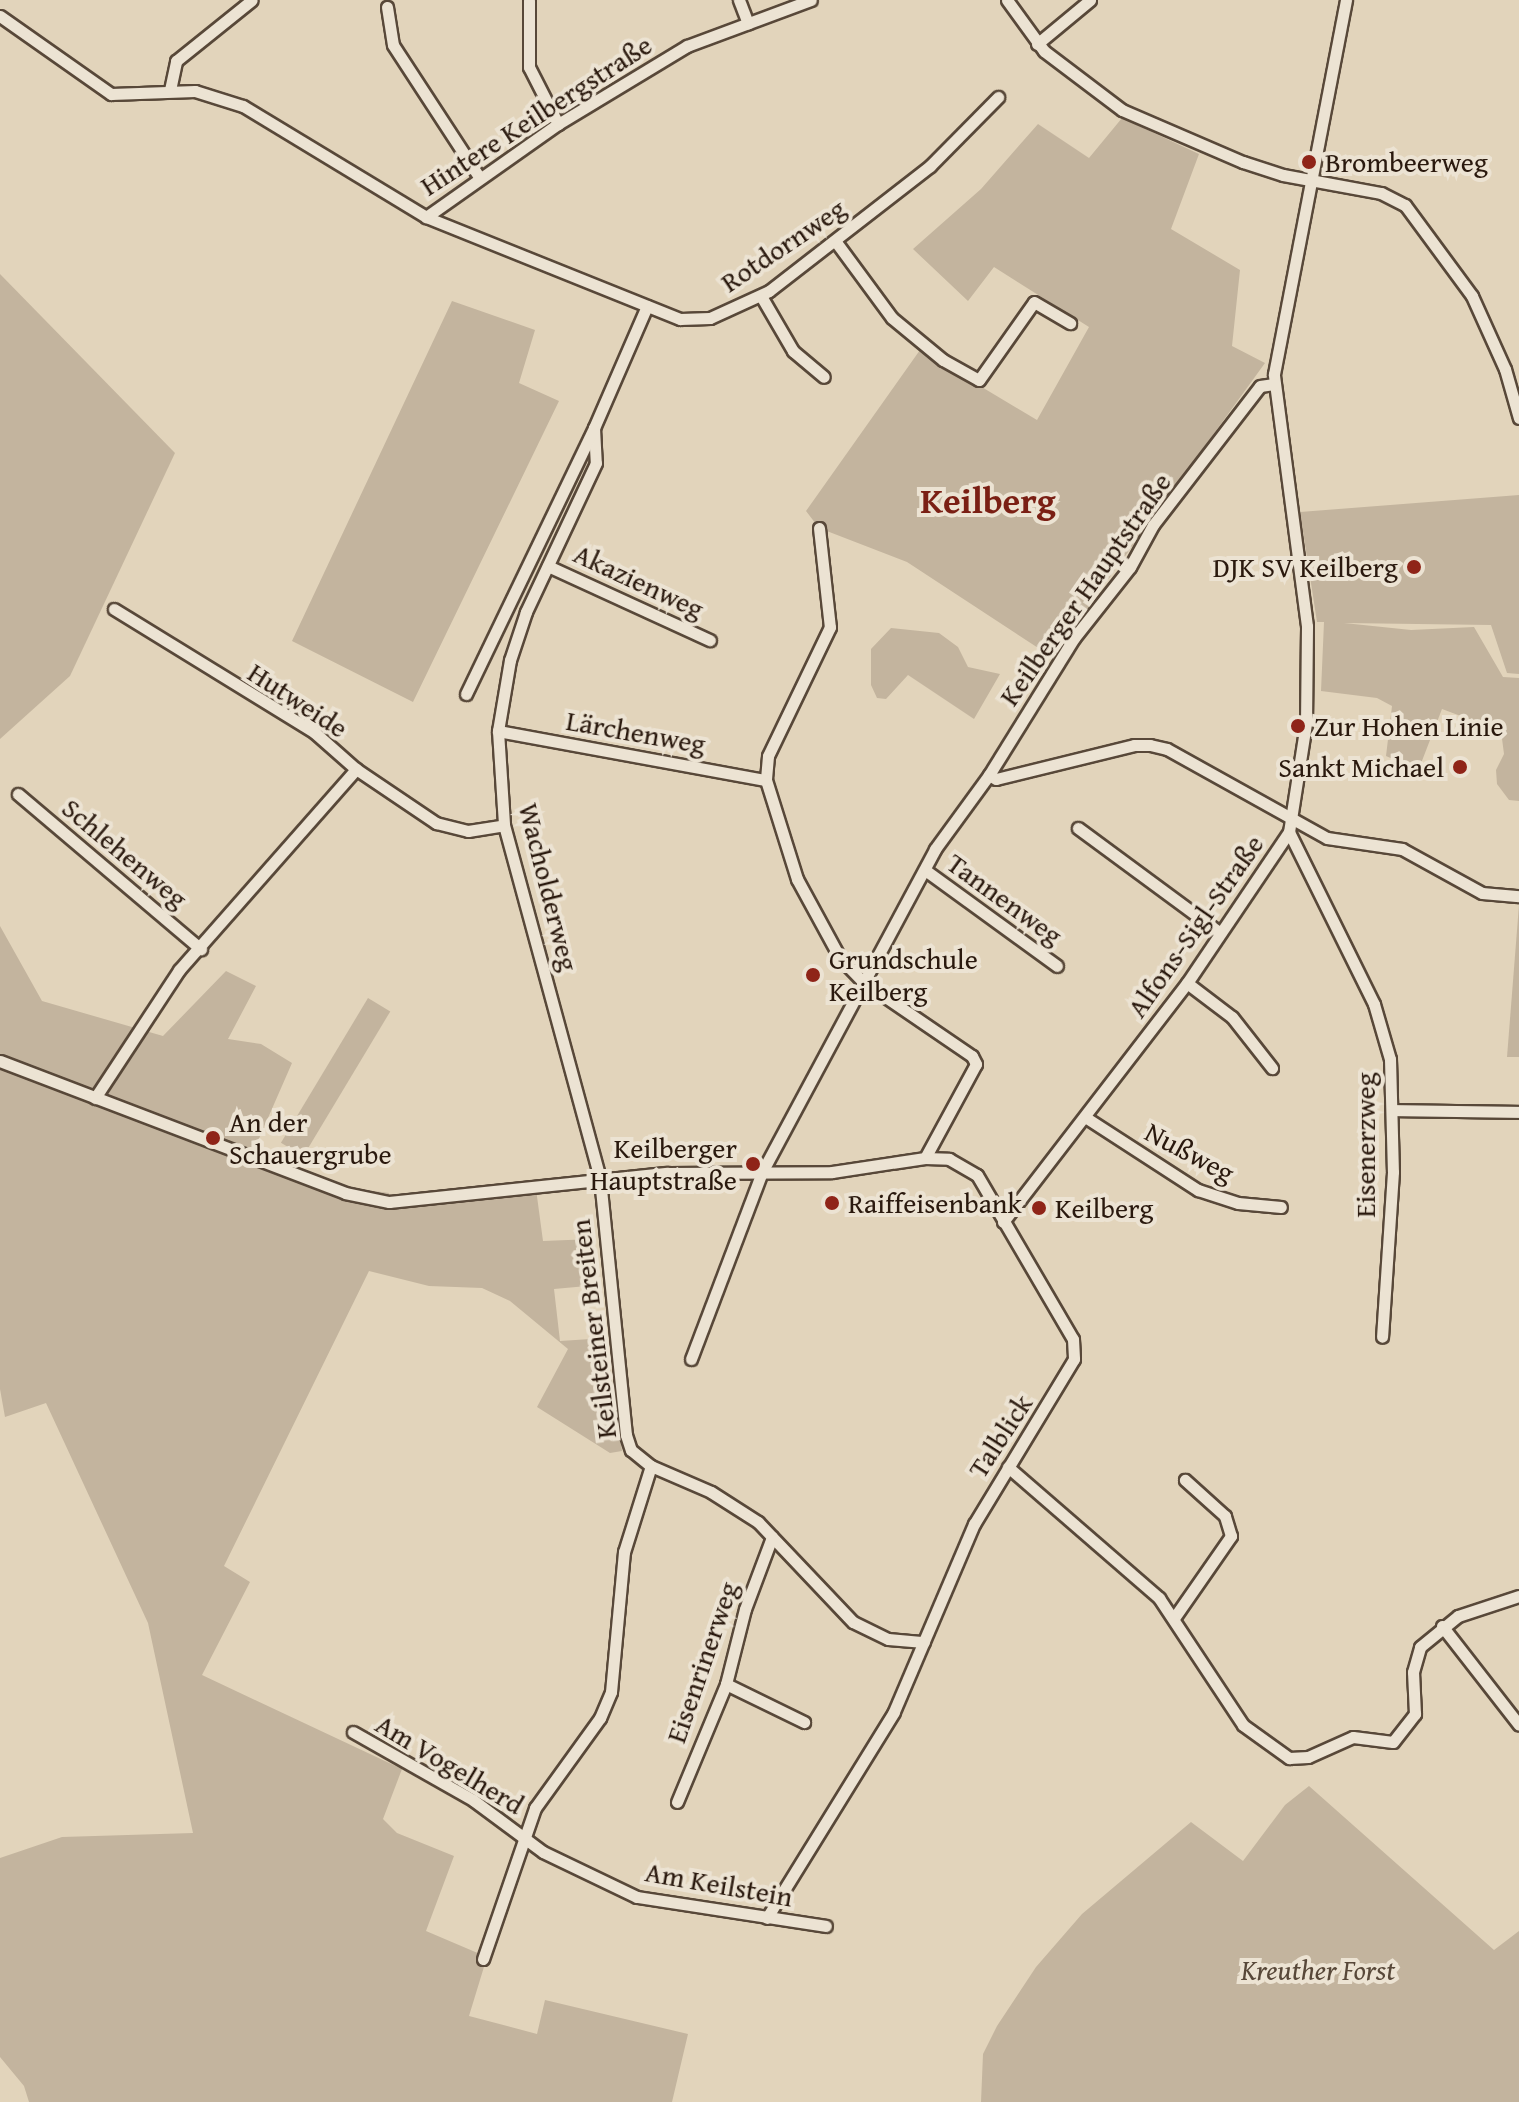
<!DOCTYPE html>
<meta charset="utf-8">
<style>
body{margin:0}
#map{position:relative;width:1519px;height:2102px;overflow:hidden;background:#e2d4bb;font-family:"Gentium Book Plus",serif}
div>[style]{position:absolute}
.green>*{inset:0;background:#c3b49e;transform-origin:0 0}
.roads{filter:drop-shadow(2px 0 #584839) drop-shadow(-2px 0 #584839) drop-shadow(0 2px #584839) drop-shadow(0 -2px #584839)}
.street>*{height:11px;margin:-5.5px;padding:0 5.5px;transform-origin:5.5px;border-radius:5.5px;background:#ece3d3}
.dots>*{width:22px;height:22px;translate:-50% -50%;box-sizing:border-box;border:4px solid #ece3d3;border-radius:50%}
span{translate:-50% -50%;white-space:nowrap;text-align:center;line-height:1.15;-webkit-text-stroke:8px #ece3d3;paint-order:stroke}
.street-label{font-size:28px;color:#2a190e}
.poi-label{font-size:28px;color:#2a190e}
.left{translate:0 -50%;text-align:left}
.right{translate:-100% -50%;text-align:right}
.park-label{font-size:28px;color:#584839;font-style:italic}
.district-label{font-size:36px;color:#7a1f14;font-weight:700}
</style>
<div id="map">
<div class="green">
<div style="clip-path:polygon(1122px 118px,1199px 154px,1171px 229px,1240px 270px,1232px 346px,1265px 363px,1052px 657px,907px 562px,819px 528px,806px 511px,920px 350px,1037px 420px,1089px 327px,994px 267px,968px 301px,913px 249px,981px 189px,1038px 124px,1089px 158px)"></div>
<div style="clip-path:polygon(0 274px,175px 453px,70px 676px,0 739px)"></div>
<div style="clip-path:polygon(452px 301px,535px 330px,519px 383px,559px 401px,413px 702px,292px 641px)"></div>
<div style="clip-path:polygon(1519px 495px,1519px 674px,1507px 673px,1491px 625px,1344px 623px,1411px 630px,1474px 627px,1503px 677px,1519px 678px,1519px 801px,1509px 800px,1497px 784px,1496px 770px,1504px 754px,1501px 731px,1442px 709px,1420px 766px,1411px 767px,1386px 756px,1392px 706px,1377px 698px,1321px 691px,1324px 622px,1317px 622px,1300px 512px)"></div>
<div style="clip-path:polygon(891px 628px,939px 633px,958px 647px,968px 667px,1000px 674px,974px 719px,908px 675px,886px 699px,877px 698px,871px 685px,871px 649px)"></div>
<div style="clip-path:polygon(1519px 905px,1519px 1057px,1507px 1057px)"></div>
<div style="clip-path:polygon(0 926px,42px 1001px,163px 1036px,226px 971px,256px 986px,228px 1039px,261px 1044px,292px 1063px,254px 1150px,351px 1188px,389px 1193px,385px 1203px,536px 1189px,543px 1241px,593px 1239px,598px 1285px,554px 1289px,560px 1341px,606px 1338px,622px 1451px,610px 1453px,537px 1407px,568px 1349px,510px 1301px,482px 1288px,429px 1286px,369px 1271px,224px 1566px,250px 1582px,202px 1675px,402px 1769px,383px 1819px,397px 1833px,454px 1856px,426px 1931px,487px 1957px,469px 2016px,537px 2034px,545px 2000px,688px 2034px,672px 2102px,29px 2102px,24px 2086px,0 2057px,0 1858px,62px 1837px,193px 1833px,148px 1623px,46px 1403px,5px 1417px,0 1389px)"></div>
<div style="left:368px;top:998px;width:26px;height:169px;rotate:31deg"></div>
<div style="clip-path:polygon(1309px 1786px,1494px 1950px,1519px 1931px,1519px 2102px,981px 2102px,983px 2054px,997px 2026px,1036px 1967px,1082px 1914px,1191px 1822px,1243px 1861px,1285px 1805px)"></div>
</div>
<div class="roads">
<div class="street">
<div style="left:529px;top:0;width:67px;rotate:90deg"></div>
<div style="left:529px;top:67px;width:64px;rotate:63deg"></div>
<div style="left:739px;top:0;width:25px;rotate:69deg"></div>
<div style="left:1007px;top:0;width:63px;rotate:54deg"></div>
<div style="left:1044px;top:51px;width:98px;rotate:37.1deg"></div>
<div style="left:1122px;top:110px;width:132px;rotate:23.3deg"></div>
<div style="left:1243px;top:162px;width:42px;rotate:18deg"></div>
<div style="left:1283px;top:175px;width:100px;rotate:10.4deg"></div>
<div style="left:1381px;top:193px;width:27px;rotate:27deg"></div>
<div style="left:1405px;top:205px;width:113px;rotate:53.6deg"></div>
<div style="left:1472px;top:296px;width:80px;rotate:65.7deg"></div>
<div style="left:1505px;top:369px;width:51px;rotate:74.1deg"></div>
<div style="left:387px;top:7px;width:38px;rotate:81deg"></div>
<div style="left:393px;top:45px;width:158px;rotate:56.9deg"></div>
<div style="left:0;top:16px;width:136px;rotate:35.1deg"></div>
<div style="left:111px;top:94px;width:84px;rotate:-2deg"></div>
<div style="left:195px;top:91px;width:50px;rotate:17.4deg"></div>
<div style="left:243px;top:106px;width:214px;rotate:31.2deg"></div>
<div style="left:426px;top:217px;width:274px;rotate:21.9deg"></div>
<div style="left:680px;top:319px;width:30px;rotate:-2deg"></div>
<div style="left:710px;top:318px;width:65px;rotate:-24.6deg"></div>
<div style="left:769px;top:291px;width:204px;rotate:-37.8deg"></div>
<div style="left:930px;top:166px;width:97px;rotate:-45.4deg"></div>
<div style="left:1037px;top:44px;width:69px;rotate:-39.7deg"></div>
<div style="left:170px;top:90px;width:30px;rotate:-78deg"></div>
<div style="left:176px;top:61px;width:97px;rotate:-38.8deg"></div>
<div style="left:426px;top:217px;width:161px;rotate:-35.2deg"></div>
<div style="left:558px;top:124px;width:151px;rotate:-31.2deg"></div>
<div style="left:687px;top:46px;width:132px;rotate:-20.4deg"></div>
<div style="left:836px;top:242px;width:94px;rotate:53.6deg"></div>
<div style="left:892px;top:318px;width:66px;rotate:39.5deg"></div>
<div style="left:943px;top:360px;width:41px;rotate:29.1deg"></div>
<div style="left:979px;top:380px;width:95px;rotate:-54.8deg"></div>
<div style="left:1034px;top:302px;width:42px;rotate:30.3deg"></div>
<div style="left:761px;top:296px;width:64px;rotate:59.8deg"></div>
<div style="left:793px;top:351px;width:40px;rotate:40deg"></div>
<div style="left:647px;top:306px;width:133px;rotate:113.5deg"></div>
<div style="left:594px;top:428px;width:35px;rotate:87deg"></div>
<div style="left:596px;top:463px;width:165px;rotate:115.2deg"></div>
<div style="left:526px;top:612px;width:51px;rotate:108.4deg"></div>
<div style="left:510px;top:660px;width:72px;rotate:99.6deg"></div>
<div style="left:498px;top:731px;width:94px;rotate:86.3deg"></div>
<div style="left:504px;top:825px;width:367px;rotate:74.8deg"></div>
<div style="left:600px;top:1179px;width:257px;rotate:84.2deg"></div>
<div style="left:626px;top:1435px;width:16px;rotate:72deg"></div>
<div style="left:631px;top:1450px;width:26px;rotate:39deg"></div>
<div style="left:651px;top:1466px;width:65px;rotate:23.4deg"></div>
<div style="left:711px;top:1492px;width:56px;rotate:32.6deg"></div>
<div style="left:758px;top:1522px;width:138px;rotate:46.5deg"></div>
<div style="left:853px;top:1622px;width:39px;rotate:26deg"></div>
<div style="left:888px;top:1639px;width:36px;rotate:5deg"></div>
<div style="left:819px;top:528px;width:100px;rotate:83.7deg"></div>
<div style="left:830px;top:627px;width:143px;rotate:115.7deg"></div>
<div style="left:768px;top:756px;width:24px;rotate:95deg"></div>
<div style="left:766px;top:780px;width:104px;rotate:72.6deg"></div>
<div style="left:797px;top:879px;width:90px;rotate:61.4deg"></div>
<div style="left:840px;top:958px;width:32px;rotate:46deg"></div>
<div style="left:862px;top:981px;width:133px;rotate:34.3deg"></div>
<div style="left:972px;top:1056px;width:9px;rotate:63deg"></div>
<div style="left:976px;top:1064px;width:107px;rotate:118.5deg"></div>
<div style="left:548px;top:566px;width:178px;rotate:24.6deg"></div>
<div style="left:114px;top:609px;width:235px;rotate:31.6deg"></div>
<div style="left:314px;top:732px;width:56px;rotate:41.4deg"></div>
<div style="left:356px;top:769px;width:97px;rotate:34deg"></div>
<div style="left:436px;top:823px;width:33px;rotate:14deg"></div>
<div style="left:468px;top:831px;width:36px;rotate:-9deg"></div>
<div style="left:466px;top:694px;width:295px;rotate:-64.3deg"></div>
<div style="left:498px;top:731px;width:272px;rotate:10.4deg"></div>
<div style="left:989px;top:775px;width:8px;rotate:30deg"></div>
<div style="left:996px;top:779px;width:142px;rotate:-13.8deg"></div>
<div style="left:1134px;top:745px;width:16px"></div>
<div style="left:1150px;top:745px;width:17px;rotate:13deg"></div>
<div style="left:1167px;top:749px;width:183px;rotate:29.1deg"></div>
<div style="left:1327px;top:838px;width:76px;rotate:8.3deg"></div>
<div style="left:1402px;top:849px;width:91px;rotate:28.8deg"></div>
<div style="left:1482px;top:893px;width:37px;rotate:5deg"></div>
<div style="left:18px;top:794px;width:240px;rotate:40.3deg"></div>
<div style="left:1078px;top:828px;width:175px;rotate:36.4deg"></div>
<div style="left:1289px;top:832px;width:192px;rotate:63.7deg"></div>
<div style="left:1374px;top:1004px;width:57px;rotate:73.8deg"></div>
<div style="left:1390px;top:1059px;width:113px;rotate:88.5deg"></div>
<div style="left:1393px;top:1172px;width:165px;rotate:93.8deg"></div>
<div style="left:925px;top:870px;width:163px;rotate:36deg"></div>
<div style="left:1187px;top:983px;width:56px;rotate:37.1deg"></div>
<div style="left:1232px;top:1017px;width:65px;rotate:51.9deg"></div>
<div style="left:0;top:1061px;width:369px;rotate:20.9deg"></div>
<div style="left:345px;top:1193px;width:45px;rotate:11.6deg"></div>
<div style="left:389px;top:1202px;width:280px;rotate:-6deg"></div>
<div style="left:667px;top:1173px;width:165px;rotate:-0.3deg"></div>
<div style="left:832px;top:1172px;width:94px;rotate:-8.6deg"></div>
<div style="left:925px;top:1158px;width:24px;rotate:2deg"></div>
<div style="left:949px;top:1159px;width:32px;rotate:30deg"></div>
<div style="left:977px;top:1175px;width:190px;rotate:59.7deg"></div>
<div style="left:1073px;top:1339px;width:20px;rotate:87deg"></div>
<div style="left:1074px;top:1359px;width:193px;rotate:121.2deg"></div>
<div style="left:974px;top:1524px;width:204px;rotate:113.1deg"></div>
<div style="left:894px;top:1712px;width:242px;rotate:121.7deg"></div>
<div style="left:95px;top:1098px;width:153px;rotate:-56.7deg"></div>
<div style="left:179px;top:970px;width:268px;rotate:-48.6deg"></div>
<div style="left:1393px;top:1110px;width:126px;rotate:0.9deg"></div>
<div style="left:1085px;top:1117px;width:135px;rotate:32.9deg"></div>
<div style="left:1198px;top:1190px;width:42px;rotate:18deg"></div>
<div style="left:1238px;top:1203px;width:43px;rotate:5.3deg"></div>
<div style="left:1003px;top:1222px;width:302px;rotate:-52.4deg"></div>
<div style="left:1187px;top:983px;width:182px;rotate:-56deg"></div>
<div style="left:1289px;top:832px;width:110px;rotate:-81.1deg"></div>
<div style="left:1306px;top:723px;width:97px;rotate:-89.4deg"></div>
<div style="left:1307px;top:626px;width:254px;rotate:-97.5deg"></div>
<div style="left:1274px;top:374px;width:381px;rotate:-79.1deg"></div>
<div style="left:691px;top:1359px;width:200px;rotate:-69.2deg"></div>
<div style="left:762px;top:1172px;width:366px;rotate:-61.8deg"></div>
<div style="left:935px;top:849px;width:92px;rotate:-53.9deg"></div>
<div style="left:989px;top:775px;width:161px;rotate:-58.2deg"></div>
<div style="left:1074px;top:638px;width:90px;rotate:-51.7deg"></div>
<div style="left:1130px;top:567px;width:48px;rotate:-61.3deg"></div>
<div style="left:1153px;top:525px;width:175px;rotate:-52.4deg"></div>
<div style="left:1260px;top:386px;width:14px;rotate:-8deg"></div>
<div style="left:1008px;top:1467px;width:200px;rotate:40.9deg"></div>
<div style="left:1159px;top:1598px;width:152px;rotate:56.5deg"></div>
<div style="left:1243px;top:1725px;width:57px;rotate:35.7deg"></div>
<div style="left:1289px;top:1758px;width:19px;rotate:-3deg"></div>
<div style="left:1308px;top:1757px;width:49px;rotate:-24deg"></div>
<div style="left:1353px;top:1737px;width:40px;rotate:7.1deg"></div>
<div style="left:1393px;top:1742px;width:36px;rotate:-52deg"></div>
<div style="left:1415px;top:1714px;width:42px;rotate:-92.7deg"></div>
<div style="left:1413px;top:1672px;width:26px;rotate:-74deg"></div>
<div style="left:1420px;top:1647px;width:49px;rotate:-39.2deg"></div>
<div style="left:1458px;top:1616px;width:64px;rotate:-18.2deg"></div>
<div style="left:1174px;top:1618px;width:100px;rotate:-55.2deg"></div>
<div style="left:1231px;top:1536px;width:21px;rotate:-107deg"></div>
<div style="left:1225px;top:1516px;width:54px;rotate:-138deg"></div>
<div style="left:1442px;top:1626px;width:125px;rotate:52.1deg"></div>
<div style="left:726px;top:1684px;width:87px;rotate:26deg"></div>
<div style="left:353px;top:1732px;width:138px;rotate:29.5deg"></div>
<div style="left:473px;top:1800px;width:87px;rotate:36.6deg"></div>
<div style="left:543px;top:1852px;width:104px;rotate:25.6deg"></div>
<div style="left:637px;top:1897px;width:191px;rotate:8.7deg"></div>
<div style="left:677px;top:1802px;width:128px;rotate:-67.4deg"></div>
<div style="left:726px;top:1684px;width:77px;rotate:-75.8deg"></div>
<div style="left:745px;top:1609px;width:77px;rotate:-69.4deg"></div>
<div style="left:483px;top:1959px;width:160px;rotate:-71deg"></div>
<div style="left:535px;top:1808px;width:111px;rotate:-54.2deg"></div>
<div style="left:600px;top:1718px;width:28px;rotate:-67deg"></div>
<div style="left:611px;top:1692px;width:141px;rotate:-84.7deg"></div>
<div style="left:624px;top:1552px;width:90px;rotate:-72.6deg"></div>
</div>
</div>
<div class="dots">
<div style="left:1309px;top:162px;background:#8f2418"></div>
<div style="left:1414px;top:567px;background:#8f2418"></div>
<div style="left:1298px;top:726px;background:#8f2418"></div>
<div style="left:1460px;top:767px;background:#8f2418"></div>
<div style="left:813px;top:975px;background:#8f2418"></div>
<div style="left:213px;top:1138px;background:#8f2418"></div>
<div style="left:753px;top:1164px;background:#8f2418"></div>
<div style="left:832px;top:1203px;background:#8f2418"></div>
<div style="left:1039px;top:1208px;background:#8f2418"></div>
</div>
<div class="street-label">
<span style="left:536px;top:115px;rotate:-33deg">Hintere Keilbergstraße</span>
<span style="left:783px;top:245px;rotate:-34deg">Rotdornweg</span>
<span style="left:639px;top:581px;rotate:25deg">Akazienweg</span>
<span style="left:1085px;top:589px;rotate:-55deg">Keilberger Hauptstraße</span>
<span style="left:298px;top:700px;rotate:33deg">Hutweide</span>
<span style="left:636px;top:732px;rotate:10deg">Lärchenweg</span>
<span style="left:125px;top:853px;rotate:40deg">Schlehenweg</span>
<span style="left:549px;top:887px;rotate:76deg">Wacholderweg</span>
<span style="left:1005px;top:899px;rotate:36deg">Tannenweg</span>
<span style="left:1195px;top:926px;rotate:-55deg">Alfons-Sigl-Straße</span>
<span style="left:1365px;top:1145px;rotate:-90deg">Eisenerzweg</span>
<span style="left:1190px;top:1152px;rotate:28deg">Nußweg</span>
<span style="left:593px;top:1329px;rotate:-97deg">Keilsteiner Breiten</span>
<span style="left:1000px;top:1436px;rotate:-57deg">Talblick</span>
<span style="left:702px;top:1662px;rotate:-71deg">Eisenrinerweg</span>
<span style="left:450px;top:1764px;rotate:31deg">Am Vogelherd</span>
<span style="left:719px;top:1884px;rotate:10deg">Am Keilstein</span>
</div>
<div class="poi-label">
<span class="left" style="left:1325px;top:162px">Brombeerweg</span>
<span class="right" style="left:1398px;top:567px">DJK SV Keilberg</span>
<span class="left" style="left:1314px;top:726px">Zur Hohen Linie</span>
<span class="right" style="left:1444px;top:767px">Sankt Michael</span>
<span class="left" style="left:829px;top:975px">Grundschule<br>Keilberg</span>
<span class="left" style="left:229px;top:1138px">An der<br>Schauergrube</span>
<span class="right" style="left:737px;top:1164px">Keilberger<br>Hauptstraße</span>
<span class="left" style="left:848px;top:1203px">Raiffeisenbank</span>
<span class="left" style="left:1055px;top:1208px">Keilberg</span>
</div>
<div class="park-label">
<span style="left:1318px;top:1970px">Kreuther Forst</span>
</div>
<div class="district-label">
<span style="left:988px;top:500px">Keilberg</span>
</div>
</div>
